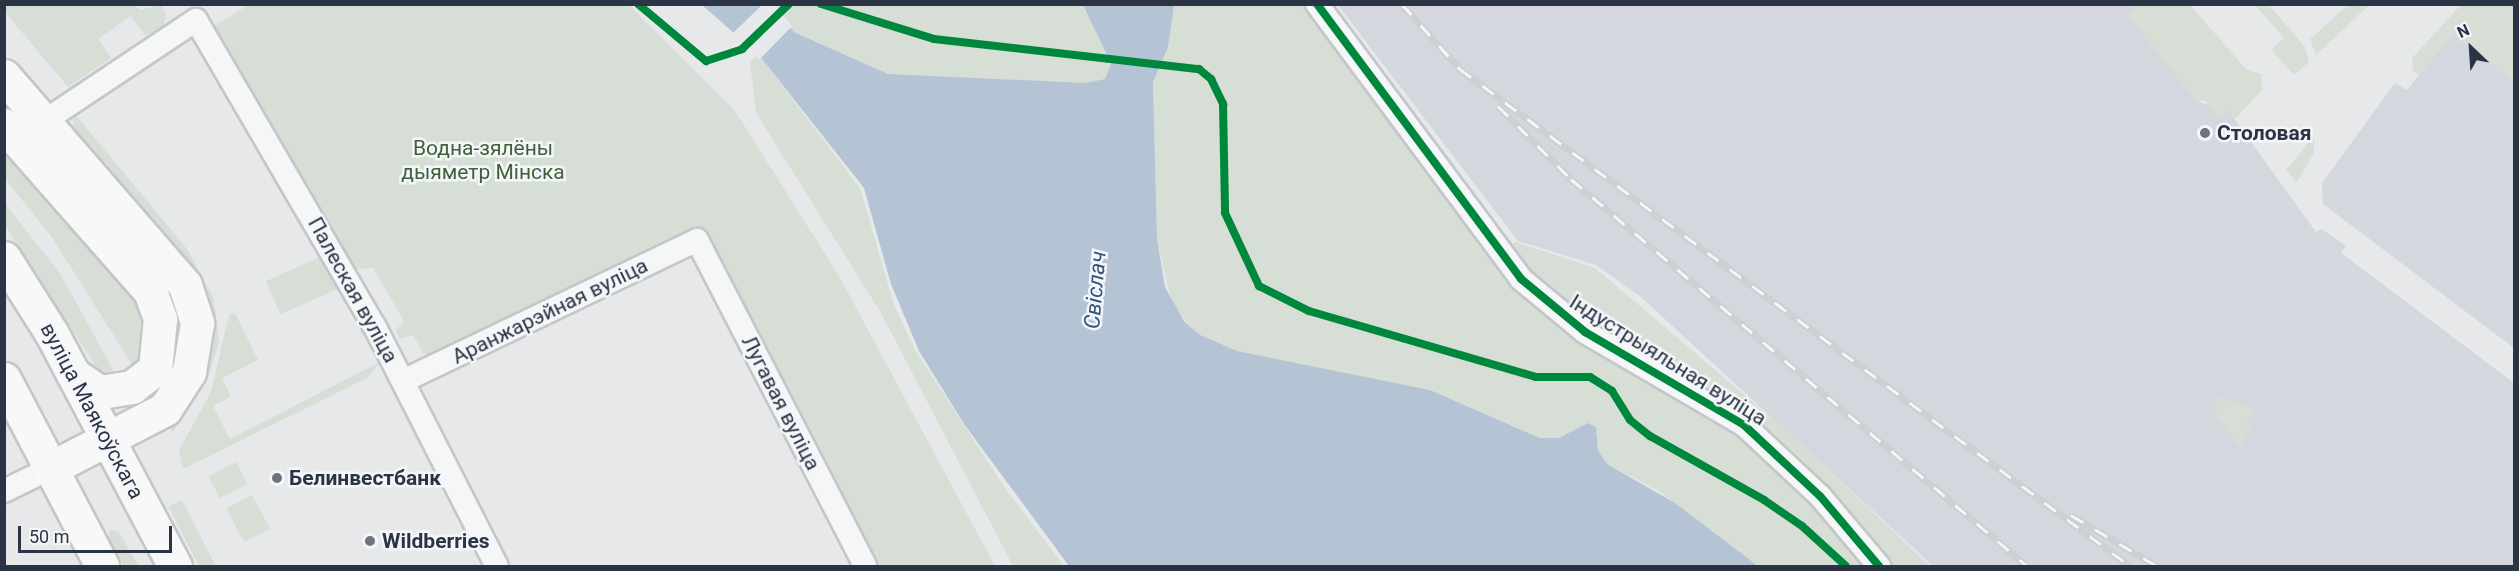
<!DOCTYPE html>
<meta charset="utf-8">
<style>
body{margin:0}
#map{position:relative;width:2519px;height:571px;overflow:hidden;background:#e6e8ea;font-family:Roboto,sans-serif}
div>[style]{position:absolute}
.built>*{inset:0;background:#d4d7dd}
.green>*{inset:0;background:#d6ded6;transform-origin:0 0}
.water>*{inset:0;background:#b4c4d5}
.pier>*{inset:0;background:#e6e8ea}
.roads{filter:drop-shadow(2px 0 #c4c6c8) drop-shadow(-2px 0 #c4c6c8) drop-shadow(0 2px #c4c6c8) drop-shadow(0 -2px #c4c6c8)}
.street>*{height:22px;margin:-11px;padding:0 11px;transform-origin:11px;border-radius:11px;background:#f5f6f7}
.primary>*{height:33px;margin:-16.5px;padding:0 16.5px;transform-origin:16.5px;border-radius:16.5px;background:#f8f8f8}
.rail>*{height:7px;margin-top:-3.5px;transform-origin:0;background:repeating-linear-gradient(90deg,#f4f6f9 0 14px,#cecfd2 0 28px);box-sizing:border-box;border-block:2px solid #cecfd2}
.cycleway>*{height:8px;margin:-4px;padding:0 4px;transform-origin:4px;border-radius:4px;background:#00873e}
.dots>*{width:16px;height:16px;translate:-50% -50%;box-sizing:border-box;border:3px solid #f4f6f9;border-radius:50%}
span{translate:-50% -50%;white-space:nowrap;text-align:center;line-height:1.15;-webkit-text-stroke:5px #f4f6f9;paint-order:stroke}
.poi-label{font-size:21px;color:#2b3445;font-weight:700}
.left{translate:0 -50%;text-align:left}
.park-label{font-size:21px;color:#3f6138}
.street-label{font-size:21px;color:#2b3445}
.water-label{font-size:22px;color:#34527a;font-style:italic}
.frame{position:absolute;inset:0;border:6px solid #2b3445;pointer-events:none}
.north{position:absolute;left:2441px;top:18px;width:60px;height:60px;-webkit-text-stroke:4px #f4f6f9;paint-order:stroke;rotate:335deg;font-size:16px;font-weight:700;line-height:24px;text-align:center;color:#2b3445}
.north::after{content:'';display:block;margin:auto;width:21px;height:27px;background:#2b3445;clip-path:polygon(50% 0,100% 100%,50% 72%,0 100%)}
.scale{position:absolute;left:18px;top:526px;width:154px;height:27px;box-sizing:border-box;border:3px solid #2b3445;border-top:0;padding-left:8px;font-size:18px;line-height:21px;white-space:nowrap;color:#2b3445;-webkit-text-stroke:4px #f4f6f9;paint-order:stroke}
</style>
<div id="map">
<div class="built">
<div style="clip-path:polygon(1338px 5px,2131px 5px,2135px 9px,2128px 15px,2198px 102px,2228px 110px,2316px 232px,2322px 229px,2346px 246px,2341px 253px,2514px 383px,2514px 566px,1933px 566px,1641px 297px,1596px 265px,1518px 241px)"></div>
<div style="clip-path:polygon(2453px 33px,2514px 82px,2514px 348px,2323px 204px,2322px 183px,2395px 83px,2407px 90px)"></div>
</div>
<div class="green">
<div style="clip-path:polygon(134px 5px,140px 10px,161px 5px,166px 15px,163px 26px,146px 36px,131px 16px,98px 39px,111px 58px,68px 87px,5px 12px,5px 5px)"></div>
<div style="clip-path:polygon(248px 5px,629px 5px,735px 111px,839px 276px,995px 566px,881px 566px,707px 243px,436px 356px,423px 353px,413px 335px,399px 339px,396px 330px,404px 321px,373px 268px,354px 269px,211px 28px)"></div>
<div style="clip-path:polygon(770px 5px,1083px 5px,1107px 44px,1110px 72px,1105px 79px,1085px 83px,942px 81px,888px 74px,794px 32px)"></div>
<div style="clip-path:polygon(1174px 5px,1306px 5px,1489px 256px,1516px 242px,1595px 268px,1787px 431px,1930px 566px,1758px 566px,1660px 492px,1607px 464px,1598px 450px,1596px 427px,1589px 423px,1559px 438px,1540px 438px,1430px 390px,1237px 351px,1199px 335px,1172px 305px,1157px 239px,1153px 82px)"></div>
<div style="clip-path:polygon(2131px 5px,2190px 5px,2247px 70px,2261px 74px,2262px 90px,2235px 119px,2228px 110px,2219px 118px,2204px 100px,2198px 102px,2127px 15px,2135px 9px)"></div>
<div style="clip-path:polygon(2255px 5px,2269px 5px,2305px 47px,2309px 62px,2294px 75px,2271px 50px,2284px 38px)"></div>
<div style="clip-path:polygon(2348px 5px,2369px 5px,2316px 55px,2310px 39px)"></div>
<div style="clip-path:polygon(2461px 5px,2514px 5px,2514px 82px,2453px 33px,2419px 75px,2413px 71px,2412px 58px)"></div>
<div style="clip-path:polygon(758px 54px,860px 188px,894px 305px,915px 350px,1005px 488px,1064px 566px,1013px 566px,881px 313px,756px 113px,750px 62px)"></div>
<div style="clip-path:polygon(75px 114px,187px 249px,214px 299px,219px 342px,209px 375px,173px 432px,170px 428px,199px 386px,212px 349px,210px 307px,191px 267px,72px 129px)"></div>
<div style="clip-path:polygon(2314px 136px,2314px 153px,2297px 182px,2286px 170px)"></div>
<div style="clip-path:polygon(4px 147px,137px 300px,143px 312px,146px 355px,135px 369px,51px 236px,5px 179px)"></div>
<div style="clip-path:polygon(4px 202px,61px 275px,118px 379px,99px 371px,5px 226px)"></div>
<div style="left:327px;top:254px;width:36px;height:67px;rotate:66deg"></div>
<div style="clip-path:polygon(235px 313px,258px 360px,222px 378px,231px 397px,213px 406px,230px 439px,380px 362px,367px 378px,183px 469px,179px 450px,211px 392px,229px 315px)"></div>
<div style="clip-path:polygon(2223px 398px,2255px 408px,2245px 424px,2253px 428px,2239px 447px,2215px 413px,2217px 399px)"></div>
<div style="left:236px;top:462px;width:25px;height:31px;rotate:63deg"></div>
<div style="left:252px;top:495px;width:38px;height:29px;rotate:62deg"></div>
<div style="left:182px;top:500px;width:74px;height:15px;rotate:63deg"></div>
<div style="clip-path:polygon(111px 529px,119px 532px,139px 566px,124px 566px,108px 537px)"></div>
</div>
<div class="water">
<div style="clip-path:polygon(702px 5px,770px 5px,794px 32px,888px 74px,1085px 83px,1105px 79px,1111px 63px,1083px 5px,1174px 5px,1168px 47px,1153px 82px,1157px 239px,1165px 287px,1184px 321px,1200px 335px,1237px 351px,1430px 390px,1540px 438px,1559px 438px,1588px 423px,1596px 427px,1598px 450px,1607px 464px,1675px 503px,1758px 566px,1069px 566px,964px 424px,919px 351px,891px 284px,864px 188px,758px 54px)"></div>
</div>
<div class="pier">
<div style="clip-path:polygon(774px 4px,792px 26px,759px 60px,733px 33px,762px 5px)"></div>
</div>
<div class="roads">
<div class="street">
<div style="left:1317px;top:4px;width:342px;rotate:53.4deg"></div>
<div style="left:1521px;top:279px;width:83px;rotate:39.6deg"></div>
<div style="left:1585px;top:332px;width:184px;rotate:30.3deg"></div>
<div style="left:1744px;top:425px;width:104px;rotate:43.1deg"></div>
<div style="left:1820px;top:496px;width:92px;rotate:49.9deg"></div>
<div style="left:46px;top:120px;width:180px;rotate:-33.7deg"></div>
<div style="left:196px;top:20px;width:355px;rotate:59.8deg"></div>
<div style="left:375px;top:327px;width:268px;rotate:63deg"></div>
<div style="left:403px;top:381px;width:326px;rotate:-25.6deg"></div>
<div style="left:697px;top:240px;width:367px;rotate:62.7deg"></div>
<div style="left:4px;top:491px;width:55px;rotate:-26.1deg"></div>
</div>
<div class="primary">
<div style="left:4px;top:76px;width:276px;rotate:49.1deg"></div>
<div style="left:185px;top:285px;width:40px;rotate:72deg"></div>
<div style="left:197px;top:323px;width:50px;rotate:99.3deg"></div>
<div style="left:189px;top:372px;width:44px;rotate:123deg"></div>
<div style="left:165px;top:409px;width:126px;rotate:152.6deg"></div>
<div style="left:4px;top:125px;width:221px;rotate:48.7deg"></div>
<div style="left:150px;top:291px;width:30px;rotate:70deg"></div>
<div style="left:160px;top:319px;width:50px;rotate:95.7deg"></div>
<div style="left:155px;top:369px;width:29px;rotate:142deg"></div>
<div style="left:132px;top:387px;width:33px;rotate:171deg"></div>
<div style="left:99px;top:392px;width:32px;rotate:-145deg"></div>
<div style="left:4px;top:258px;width:90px;rotate:57.7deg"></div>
<div style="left:52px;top:334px;width:263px;rotate:62.1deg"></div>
<div style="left:4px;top:379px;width:211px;rotate:62.3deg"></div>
</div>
</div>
<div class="rail">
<div style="left:1402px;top:4px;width:87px;rotate:48.3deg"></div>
<div style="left:1460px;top:69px;width:834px;rotate:36.57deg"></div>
<div style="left:1498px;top:106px;width:103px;rotate:45deg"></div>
<div style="left:1571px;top:179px;width:598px;rotate:40.32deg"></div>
<div style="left:2071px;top:515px;width:100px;rotate:30.7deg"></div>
</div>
<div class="cycleway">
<div style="left:638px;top:4px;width:89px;rotate:40deg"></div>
<div style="left:706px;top:61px;width:38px;rotate:-18deg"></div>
<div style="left:742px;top:49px;width:65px;rotate:-43.8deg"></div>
<div style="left:821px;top:4px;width:118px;rotate:17.2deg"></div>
<div style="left:934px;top:39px;width:267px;rotate:6.5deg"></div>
<div style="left:1199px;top:69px;width:16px;rotate:40deg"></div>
<div style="left:1211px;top:79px;width:28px;rotate:64deg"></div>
<div style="left:1223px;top:104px;width:109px;rotate:88.9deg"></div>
<div style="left:1225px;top:213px;width:81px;rotate:65deg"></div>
<div style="left:1259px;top:286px;width:56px;rotate:26.6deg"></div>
<div style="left:1309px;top:311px;width:236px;rotate:16.2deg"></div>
<div style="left:1536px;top:377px;width:54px"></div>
<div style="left:1590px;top:377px;width:26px;rotate:32deg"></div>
<div style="left:1612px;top:391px;width:34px;rotate:58deg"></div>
<div style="left:1630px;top:420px;width:26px;rotate:39deg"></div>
<div style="left:1650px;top:436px;width:131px;rotate:29.3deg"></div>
<div style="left:1764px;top:500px;width:46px;rotate:34.4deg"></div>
<div style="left:1802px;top:526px;width:59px;rotate:42.3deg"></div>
<div style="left:1317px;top:4px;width:342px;rotate:53.4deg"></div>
<div style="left:1521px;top:279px;width:83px;rotate:39.6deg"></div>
<div style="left:1585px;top:332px;width:184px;rotate:30.3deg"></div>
<div style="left:1744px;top:425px;width:104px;rotate:43.1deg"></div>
<div style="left:1820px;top:496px;width:92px;rotate:49.9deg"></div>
</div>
<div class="dots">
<div style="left:2205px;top:133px;background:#6c737f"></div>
<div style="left:277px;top:478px;background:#6c737f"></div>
<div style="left:370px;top:541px;background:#6c737f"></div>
</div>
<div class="poi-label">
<span class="left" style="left:2217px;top:133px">Столовая</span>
<span class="left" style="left:289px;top:478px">Белинвестбанк</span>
<span class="left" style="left:382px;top:541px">Wildberries</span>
</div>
<div class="park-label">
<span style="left:483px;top:160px">Водна-зялёны<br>дыяметр Мінска</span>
</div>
<div class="street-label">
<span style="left:353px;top:290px;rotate:61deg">Палеская вуліца</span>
<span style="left:550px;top:311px;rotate:-26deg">Аранжарэйная вуліца</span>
<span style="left:1668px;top:360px;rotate:32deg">Індустрыяльная вуліца</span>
<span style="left:781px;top:403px;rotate:63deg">Лугавая вуліца</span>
<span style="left:92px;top:411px;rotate:62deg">вуліца Маякоўскага</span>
</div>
<div class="water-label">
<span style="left:1095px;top:290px;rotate:-85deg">Свіслач</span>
</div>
<div class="frame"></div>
<div class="north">N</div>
<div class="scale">50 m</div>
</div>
